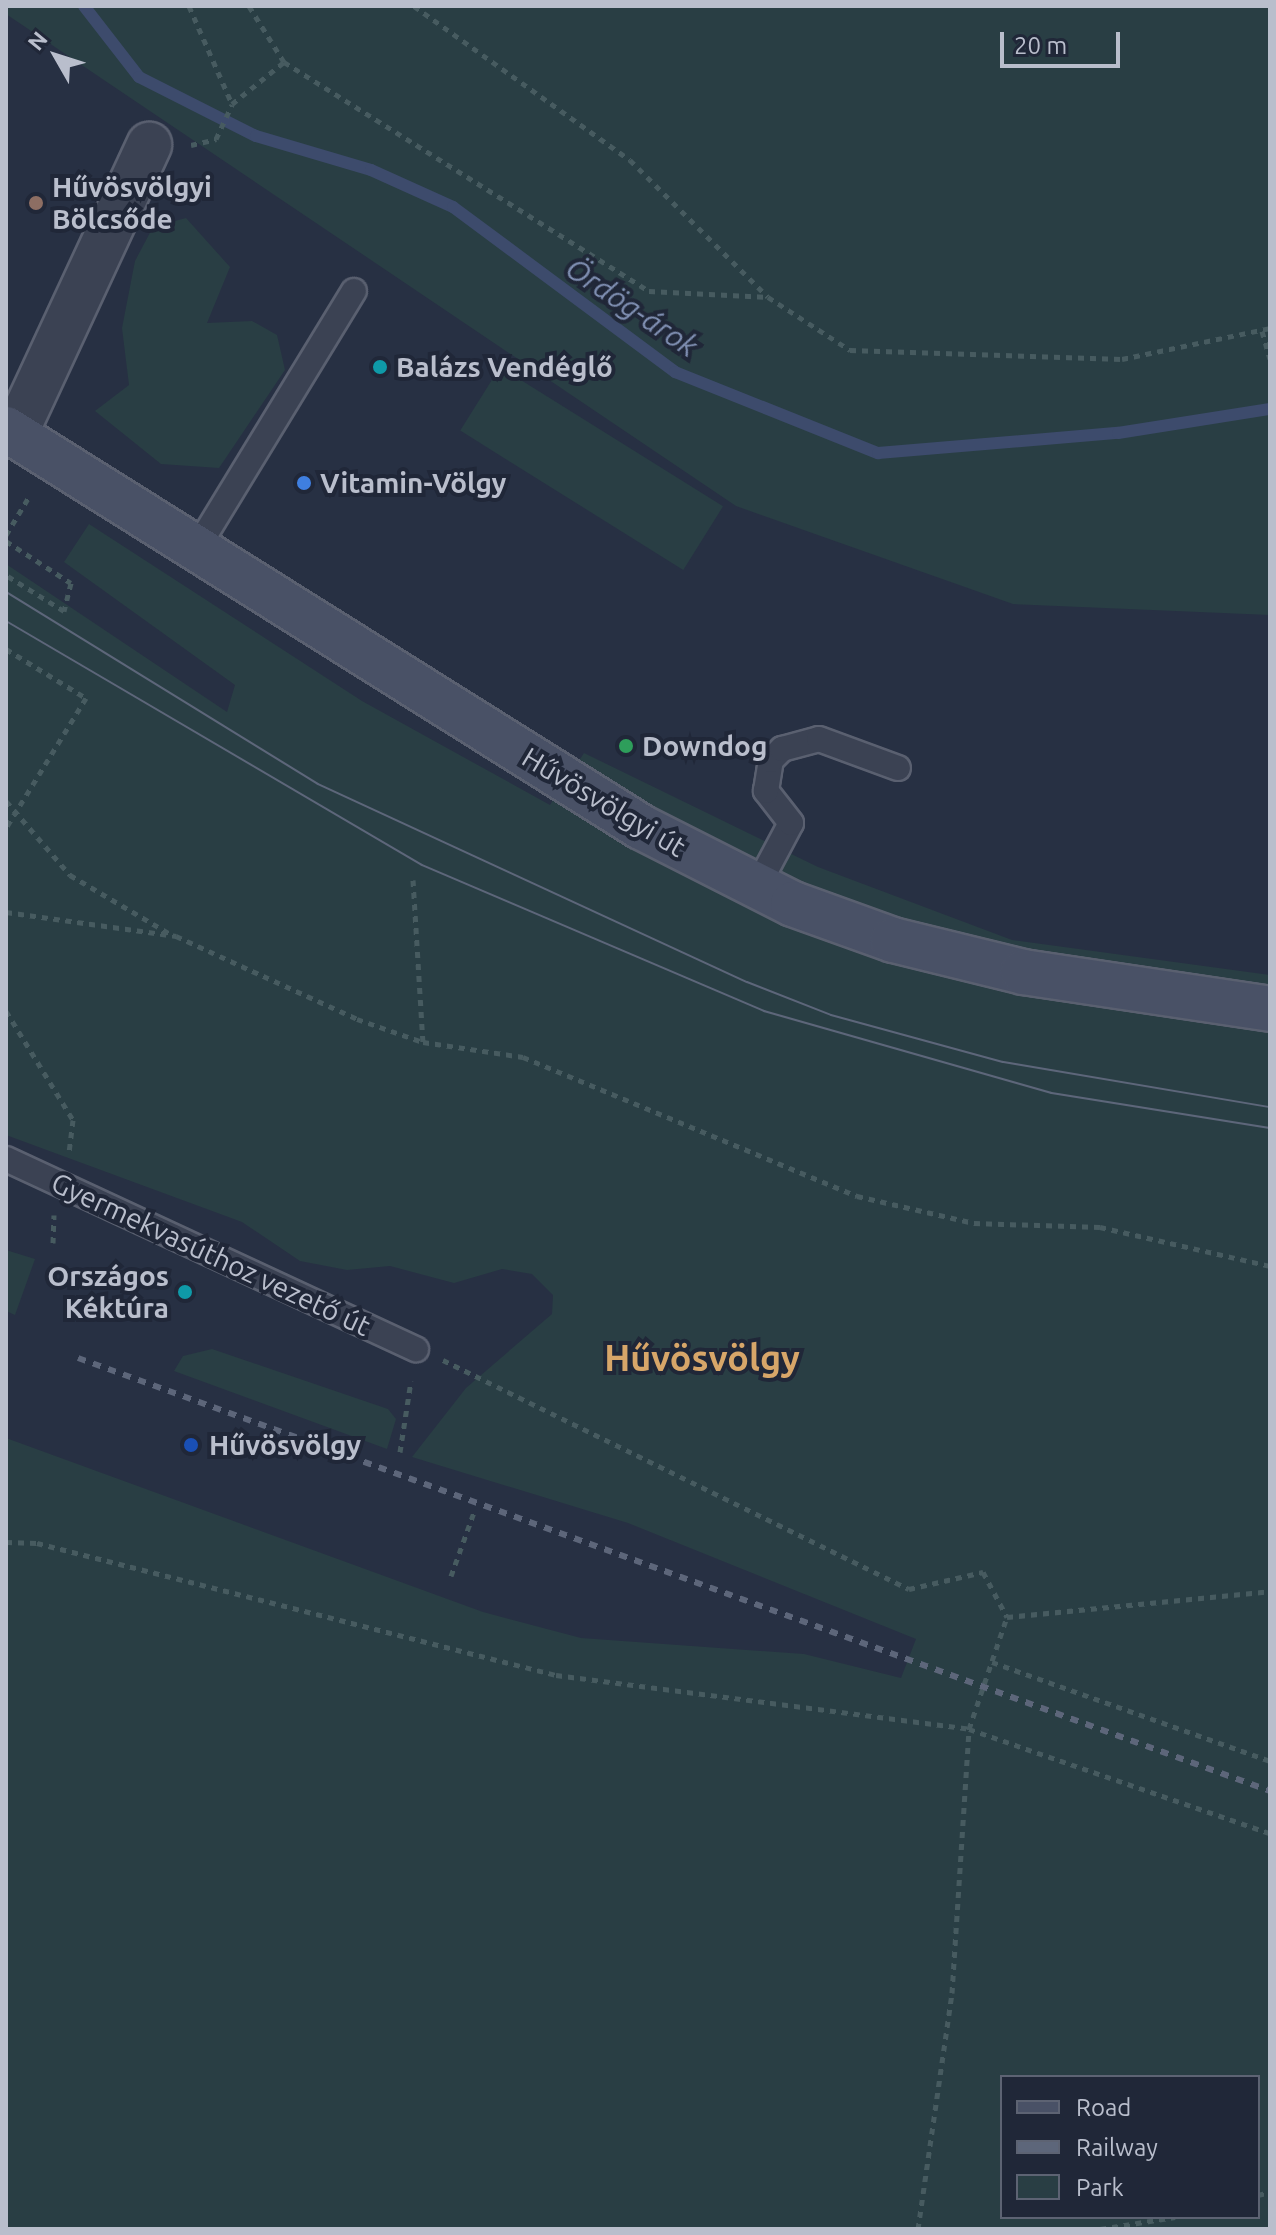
<!DOCTYPE html>
<meta charset="utf-8">
<style>
body{margin:0}
#map{position:relative;width:1276px;height:2235px;overflow:hidden;background:#273043;font-family:Ubuntu,sans-serif}
div>[style]{position:absolute}
.green>*{inset:0;background:#293e44;transform-origin:0 0}
.stream>*{height:12px;margin:-6px;padding:0 6px;transform-origin:6px;border-radius:6px;background:#3d4b6c}
.path>*{height:5px;margin-top:-2.5px;transform-origin:0;background:repeating-linear-gradient(90deg,#475b60 0 6px,transparent 0 12px)}
.roads{filter:drop-shadow(2px 0 #5a6070) drop-shadow(-2px 0 #5a6070) drop-shadow(0 2px #5a6070) drop-shadow(0 -2px #5a6070)}
.lane>*{height:24px;margin:-12px;padding:0 12px;transform-origin:12px;border-radius:12px;background:#3b4253}
.street>*{height:44px;margin:-22px;padding:0 22px;transform-origin:22px;border-radius:22px;background:#3b4253}
.secondary>*{height:44px;margin:-22px;padding:0 22px;transform-origin:22px;border-radius:22px;background:#495166}
.tram>*{height:2px;margin:-1px;padding:0 1px;transform-origin:1px;border-radius:1px;background:#5d667a}
.rail>*{height:6px;margin-top:-3px;transform-origin:0;background:repeating-linear-gradient(90deg,#5d667a 0 8px,transparent 0 16px)}
.dots>*{width:22px;height:22px;translate:-50% -50%;box-sizing:border-box;border:4px solid #202738;border-radius:50%}
span{translate:-50% -50%;white-space:nowrap;text-align:center;line-height:1.15;-webkit-text-stroke:8px #202738;paint-order:stroke}
.poi-label{font-size:28px;color:#b9becc;font-weight:700}
.left{translate:0 -50%;text-align:left}
.right{translate:-100% -50%;text-align:right}
.street-label{font-size:28px;color:#b9becc}
.water-label{font-size:30px;color:#8090b3;font-style:italic}
.district-label{font-size:36px;color:#d7a669;font-weight:700}
.frame{position:absolute;inset:0;border:8px solid #b9becc;pointer-events:none}
.legend{position:absolute;left:1000px;top:2075px;width:260px;height:144px;box-sizing:border-box;background:#202738;border:2px solid #5d6373;margin:0;padding:10px 14px;list-style:none;font-size:24px;color:#b9becc}
.legend li{display:flex;align-items:center;gap:16px;height:40px}
.legend b{width:40px;border:2px solid #5d6373}
.north{position:absolute;left:16px;top:16px;width:80px;height:80px;-webkit-text-stroke:6px #202738;paint-order:stroke;rotate:309deg;font-size:22px;font-weight:700;line-height:32px;text-align:center;color:#b9becc}
.north::after{content:'';display:block;margin:auto;width:28px;height:36px;background:#b9becc;clip-path:polygon(50% 0,100% 100%,50% 72%,0 100%)}
.scale{position:absolute;left:1000px;top:32px;width:120px;height:36px;box-sizing:border-box;border:4px solid #b9becc;border-top:0;padding-left:10px;font-size:24px;line-height:28px;white-space:nowrap;color:#b9becc;-webkit-text-stroke:6px #202738;paint-order:stroke}
</style>
<div id="map">
<div class="green">
<div style="clip-path:polygon(6px 6px,1270px 6px,1270px 615px,1013px 604px,736px 506px,6px 14px)"></div>
<div style="clip-path:polygon(186px 218px,230px 267px,207px 323px,252px 321px,277px 335px,285px 370px,219px 468px,161px 464px,95px 411px,129px 385px,122px 328px,135px 261px,153px 227px)"></div>
<div style="left:500px;top:367px;width:263px;height:75px;rotate:32deg"></div>
<div style="clip-path:polygon(evenodd,89px 524px,362px 701px,550px 805px,584px 753px,818px 867px,1012px 940px,1270px 975px,1270px 2229px,6px 2229px,6px 1438px,483px 1612px,581px 1638px,804px 1654px,901px 1678px,916px 1639px,628px 1523px,412px 1457px,466px 1388px,552px 1314px,553px 1295px,532px 1274px,502px 1269px,454px 1283px,390px 1266px,347px 1270px,300px 1261px,242px 1222px,6px 1135px,6px 564px,227px 712px,235px 685px,64px 562px,89px 524px,1002px 2077px,1258px 2077px,1258px 2217px,1002px 2217px,1002px 2077px)"></div>
<div style="clip-path:polygon(6px 1250px,35px 1259px,15px 1315px,6px 1311px)"></div>
<div style="clip-path:polygon(212px 1349px,388px 1409px,396px 1419px,387px 1449px,174px 1371px,183px 1356px)"></div>
</div>
<div class="stream">
<div style="left:84px;top:6px;width:90px;rotate:52.2deg"></div>
<div style="left:139px;top:77px;width:131px;rotate:26.8deg"></div>
<div style="left:256px;top:136px;width:120px;rotate:16.5deg"></div>
<div style="left:371px;top:170px;width:90px;rotate:24.3deg"></div>
<div style="left:453px;top:207px;width:277px;rotate:36.6deg"></div>
<div style="left:675px;top:372px;width:219px;rotate:21.8deg"></div>
<div style="left:878px;top:453px;width:241px;rotate:-4.8deg"></div>
<div style="left:1118px;top:433px;width:154px;rotate:-9deg"></div>
</div>
<div class="path">
<div style="left:189px;top:6px;width:107px;rotate:66.3deg"></div>
<div style="left:249px;top:6px;width:66px;rotate:58deg"></div>
<div style="left:284px;top:62px;width:431px;rotate:32.1deg"></div>
<div style="left:649px;top:291px;width:118px;rotate:2.9deg"></div>
<div style="left:414px;top:6px;width:265px;rotate:35.5deg"></div>
<div style="left:630px;top:160px;width:194px;rotate:44.8deg"></div>
<div style="left:768px;top:297px;width:98px;rotate:32.9deg"></div>
<div style="left:850px;top:350px;width:272px;rotate:1.9deg"></div>
<div style="left:1122px;top:359px;width:151px;rotate:-11.8deg"></div>
<div style="left:191px;top:145px;width:26px;rotate:-13deg"></div>
<div style="left:216px;top:139px;width:38px;rotate:-65deg"></div>
<div style="left:232px;top:104px;width:67px;rotate:-38.9deg"></div>
<div style="left:1262px;top:331px;width:29px;rotate:74deg"></div>
<div style="left:6px;top:535px;width:47px;rotate:-59deg"></div>
<div style="left:6px;top:541px;width:77px;rotate:32.9deg"></div>
<div style="left:71px;top:583px;width:29px;rotate:104deg"></div>
<div style="left:64px;top:611px;width:68px;rotate:-148.2deg"></div>
<div style="left:6px;top:649px;width:94px;rotate:31.5deg"></div>
<div style="left:86px;top:698px;width:153px;rotate:121.6deg"></div>
<div style="left:6px;top:801px;width:98px;rotate:49.1deg"></div>
<div style="left:70px;top:875px;width:116px;rotate:30.5deg"></div>
<div style="left:413px;top:880px;width:162px;rotate:86.5deg"></div>
<div style="left:6px;top:912px;width:172px;rotate:8deg"></div>
<div style="left:176px;top:936px;width:199px;rotate:24.6deg"></div>
<div style="left:357px;top:1019px;width:70px;rotate:19.2deg"></div>
<div style="left:423px;top:1042px;width:101px;rotate:8.5deg"></div>
<div style="left:523px;top:1057px;width:362px;rotate:22.6deg"></div>
<div style="left:857px;top:1196px;width:120px;rotate:13deg"></div>
<div style="left:974px;top:1223px;width:126px;rotate:1.8deg"></div>
<div style="left:1100px;top:1227px;width:174px;rotate:12.9deg"></div>
<div style="left:6px;top:1011px;width:128px;rotate:58.4deg"></div>
<div style="left:73px;top:1120px;width:33px;rotate:97deg"></div>
<div style="left:53px;top:1243px;width:28px;rotate:-88deg"></div>
<div style="left:443px;top:1360px;width:519px;rotate:26.17deg"></div>
<div style="left:909px;top:1589px;width:76px;rotate:-12.9deg"></div>
<div style="left:983px;top:1572px;width:51px;rotate:61.9deg"></div>
<div style="left:400px;top:1452px;width:72px;rotate:-81.2deg"></div>
<div style="left:6px;top:1542px;width:31px;rotate:2deg"></div>
<div style="left:37px;top:1543px;width:536px;rotate:14.27deg"></div>
<div style="left:556px;top:1675px;width:417px;rotate:7.4deg"></div>
<div style="left:969px;top:1729px;width:118px;rotate:-71.3deg"></div>
<div style="left:1007px;top:1617px;width:264px;rotate:-5.6deg"></div>
<div style="left:451px;top:1576px;width:68px;rotate:-70.2deg"></div>
<div style="left:992px;top:1662px;width:295px;rotate:19.6deg"></div>
<div style="left:1258px;top:2195px;width:12px;rotate:-14deg"></div>
<div style="left:918px;top:2229px;width:238px;rotate:-81.8deg"></div>
<div style="left:952px;top:1993px;width:265px;rotate:-86.3deg"></div>
<div style="left:969px;top:1729px;width:318px;rotate:19.1deg"></div>
<div style="left:1100px;top:2229px;width:76px;rotate:-9.1deg"></div>
</div>
<div class="roads">
<div class="lane">
<div style="left:197px;top:548px;width:301px;rotate:-58.6deg"></div>
<div style="left:757px;top:887px;width:72px;rotate:-62deg"></div>
<div style="left:791px;top:823px;width:41px;rotate:-128deg"></div>
<div style="left:766px;top:791px;width:31px;rotate:-81deg"></div>
<div style="left:771px;top:760px;width:16px;rotate:-45deg"></div>
<div style="left:782px;top:749px;width:38px;rotate:-15deg"></div>
<div style="left:819px;top:739px;width:84px;rotate:20.2deg"></div>
<div style="left:6px;top:1159px;width:452px;rotate:24.9deg"></div>
</div>
<div class="street">
<div style="left:15px;top:434px;width:319px;rotate:-65.1deg"></div>
</div>
<div class="secondary">
<div style="left:6px;top:429px;width:749px;rotate:32.08deg"></div>
<div style="left:641px;top:827px;width:170px;rotate:26.9deg"></div>
<div style="left:793px;top:904px;width:106px;rotate:19.8deg"></div>
<div style="left:893px;top:940px;width:134px;rotate:13.8deg"></div>
<div style="left:1023px;top:972px;width:250px;rotate:8.5deg"></div>
</div>
</div>
<div class="tram">
<div style="left:6px;top:592px;width:366px;rotate:31.6deg"></div>
<div style="left:318px;top:784px;width:472px;rotate:24.8deg"></div>
<div style="left:747px;top:982px;width:90px;rotate:21.4deg"></div>
<div style="left:831px;top:1015px;width:178px;rotate:15.3deg"></div>
<div style="left:1003px;top:1062px;width:271px;rotate:9.6deg"></div>
<div style="left:6px;top:621px;width:482px;rotate:30.4deg"></div>
<div style="left:422px;top:865px;width:372px;rotate:23.1deg"></div>
<div style="left:764px;top:1011px;width:298px;rotate:15.9deg"></div>
<div style="left:1051px;top:1093px;width:222px;rotate:9.1deg"></div>
</div>
<div class="rail">
<div style="left:78px;top:1358px;width:1268px;rotate:19.96deg"></div>
</div>
<div class="dots">
<div style="left:36px;top:203px;background:#8d6e63"></div>
<div style="left:380px;top:367px;background:#0f9aa8"></div>
<div style="left:304px;top:483px;background:#3f7fe0"></div>
<div style="left:626px;top:746px;background:#2e9e5b"></div>
<div style="left:185px;top:1292px;background:#0f9aa8"></div>
<div style="left:191px;top:1445px;background:#1a4fb4"></div>
</div>
<div class="poi-label">
<span class="left" style="left:52px;top:203px">Hűvösvölgyi<br>Bölcsőde</span>
<span class="left" style="left:396px;top:367px">Balázs Vendéglő</span>
<span class="left" style="left:320px;top:483px">Vitamin-Völgy</span>
<span class="left" style="left:642px;top:746px">Downdog</span>
<span class="right" style="left:169px;top:1292px">Országos<br>Kéktúra</span>
<span class="left" style="left:209px;top:1445px">Hűvösvölgy</span>
</div>
<div class="street-label">
<span style="left:604px;top:802px;rotate:31deg">Hűvösvölgyi út</span>
<span style="left:211px;top:1254px;rotate:25deg">Gyermekvasúthoz vezető út</span>
</div>
<div class="water-label">
<span style="left:632px;top:307px;rotate:34deg">Ördög-árok</span>
</div>
<div class="district-label">
<span style="left:702px;top:1358px">Hűvösvölgy</span>
</div>
<div class="frame"></div>
<ul class="legend">
<li><b style="height:10px;background:#495166"></b>Road</li>
<li><b style="height:10px;background:#5d667a"></b>Railway</li>
<li><b style="height:22px;background:#293e44"></b>Park</li>
</ul>
<div class="north">N</div>
<div class="scale">20 m</div>
</div>
